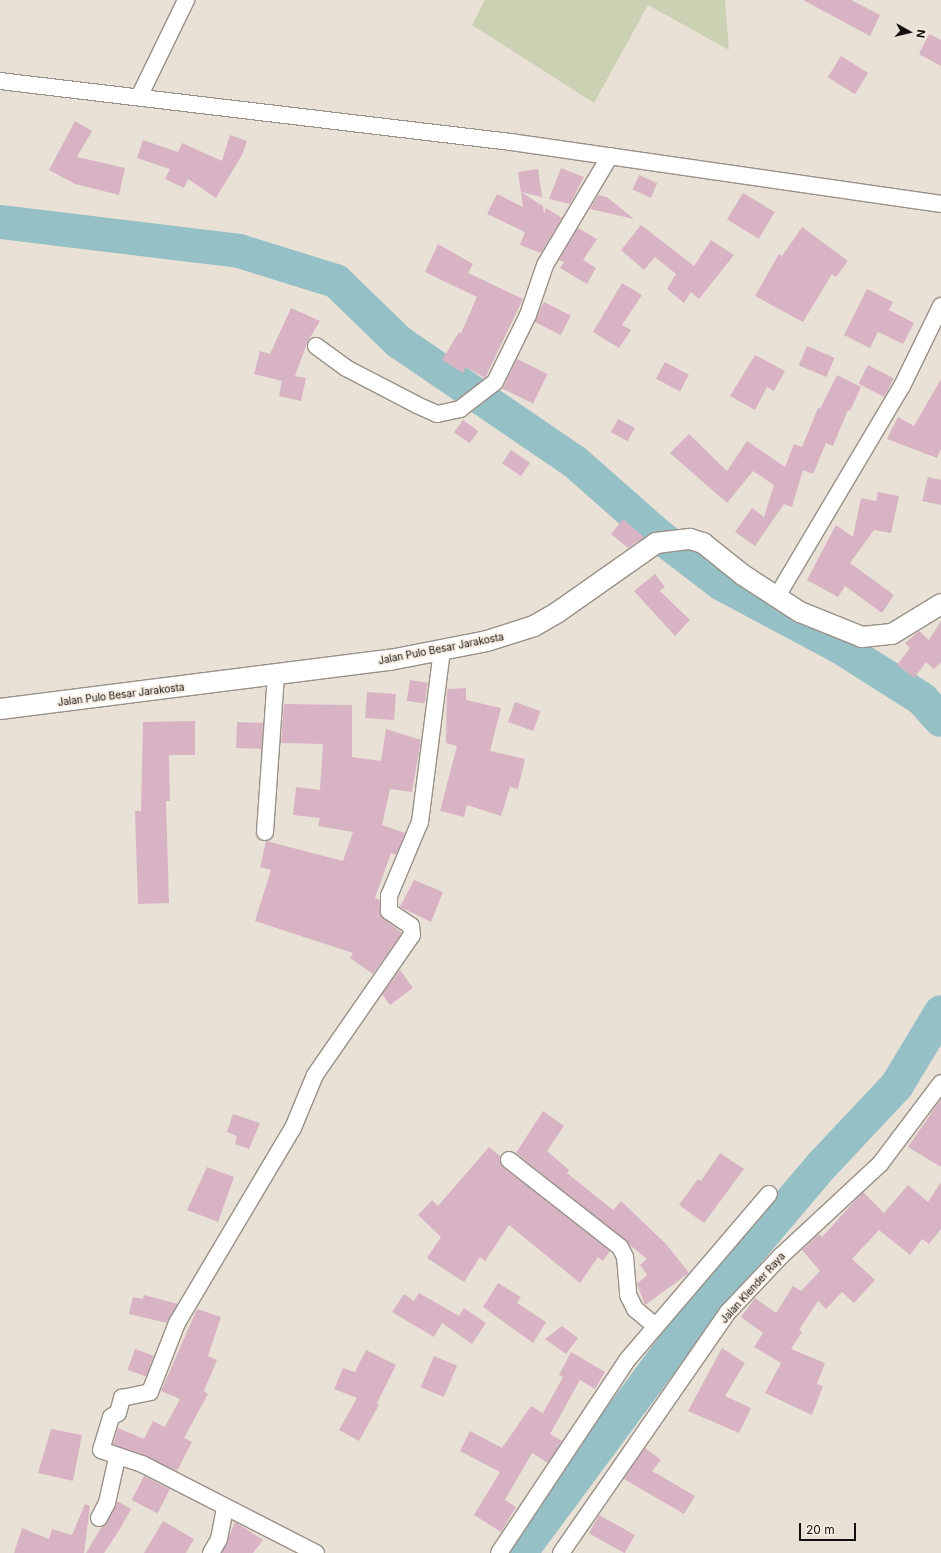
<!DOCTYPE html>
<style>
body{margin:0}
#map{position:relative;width:941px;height:1553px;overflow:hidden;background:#eae1d6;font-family:Inter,sans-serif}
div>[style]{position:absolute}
.green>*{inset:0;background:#cbd1b3}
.river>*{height:34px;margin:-17px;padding:0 17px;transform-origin:17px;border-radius:17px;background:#94c0c6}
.building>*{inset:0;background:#d7b3c4;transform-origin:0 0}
.roads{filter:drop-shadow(1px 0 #999087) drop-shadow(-1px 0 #999087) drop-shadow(0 1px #999087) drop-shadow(0 -1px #999087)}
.minor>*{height:16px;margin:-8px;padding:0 8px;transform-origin:8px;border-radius:8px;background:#fff}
.tertiary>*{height:20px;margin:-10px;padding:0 10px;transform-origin:10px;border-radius:10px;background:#fff}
span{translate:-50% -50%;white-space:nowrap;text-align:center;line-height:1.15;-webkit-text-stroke:3.5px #f8eee3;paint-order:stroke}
.street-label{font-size:10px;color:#110e0b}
.north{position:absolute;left:889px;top:12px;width:40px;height:40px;-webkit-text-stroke:3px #f8eee3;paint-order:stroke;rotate:98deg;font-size:11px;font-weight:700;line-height:16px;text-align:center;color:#110e0b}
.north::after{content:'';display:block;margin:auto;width:14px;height:18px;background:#110e0b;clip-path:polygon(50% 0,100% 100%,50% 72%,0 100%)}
.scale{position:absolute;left:799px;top:1523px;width:57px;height:18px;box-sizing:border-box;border:2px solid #110e0b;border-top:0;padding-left:5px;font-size:12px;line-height:14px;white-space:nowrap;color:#110e0b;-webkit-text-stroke:3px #f8eee3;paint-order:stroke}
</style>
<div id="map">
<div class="green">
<div style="clip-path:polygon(485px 0,725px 0,729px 50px,648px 5px,594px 103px,472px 25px)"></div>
</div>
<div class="river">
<div style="left:0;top:222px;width:241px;rotate:6.9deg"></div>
<div style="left:239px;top:251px;width:102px;rotate:17.2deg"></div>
<div style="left:336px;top:281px;width:88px;rotate:44.1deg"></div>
<div style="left:399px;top:342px;width:213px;rotate:34.3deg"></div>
<div style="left:575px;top:462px;width:112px;rotate:41.4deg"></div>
<div style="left:659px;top:536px;width:79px;rotate:37.3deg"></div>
<div style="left:722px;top:584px;width:134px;rotate:28.1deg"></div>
<div style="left:840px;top:647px;width:97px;rotate:32.4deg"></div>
<div style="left:922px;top:699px;width:28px;rotate:48deg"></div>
<div style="left:520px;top:1553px;width:310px;rotate:-53.5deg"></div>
<div style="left:704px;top:1304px;width:182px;rotate:-49.7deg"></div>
<div style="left:822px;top:1165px;width:110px;rotate:-46.8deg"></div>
<div style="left:897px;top:1085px;width:85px;rotate:-58.9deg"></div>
</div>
<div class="building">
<div style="clip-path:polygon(803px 0,851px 0,880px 15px,870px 36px)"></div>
<div style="clip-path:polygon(929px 34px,941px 40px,941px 66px,919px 54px)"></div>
<div style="left:841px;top:56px;width:32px;height:25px;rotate:32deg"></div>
<div style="clip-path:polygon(75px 121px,92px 131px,77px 157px,125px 168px,119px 195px,75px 184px,49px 170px)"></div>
<div style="clip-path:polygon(230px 135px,247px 141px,242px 155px,216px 198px,188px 179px,184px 188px,165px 179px,170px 169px,137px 158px,143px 140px,178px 152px,182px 143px,222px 161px)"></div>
<div style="clip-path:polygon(561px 168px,584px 177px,570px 204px,549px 199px)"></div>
<div style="clip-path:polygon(538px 169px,542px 197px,521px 192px,543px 206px,544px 213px,546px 208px,562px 218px,541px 253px,520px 245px,525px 232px,487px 214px,497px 194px,523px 207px,518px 172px)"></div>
<div style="left:639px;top:175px;width:20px;height:16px;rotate:24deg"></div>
<div style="left:743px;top:193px;width:37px;height:31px;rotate:31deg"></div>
<div style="clip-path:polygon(598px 195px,607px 197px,634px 219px,590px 209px)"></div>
<div style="clip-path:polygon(641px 225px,694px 266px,711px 240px,734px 255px,699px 299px,691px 292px,684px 303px,667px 289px,676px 274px,655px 257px,644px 270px,621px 250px)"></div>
<div style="clip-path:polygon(802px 227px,848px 261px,836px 277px,832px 274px,803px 322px,755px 296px,779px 254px,782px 256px)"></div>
<div style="clip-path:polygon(578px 228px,597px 239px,583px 260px,596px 268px,587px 284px,560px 268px,564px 262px,559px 260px)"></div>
<div style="clip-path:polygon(438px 244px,473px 264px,468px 273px,523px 299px,485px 378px,466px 367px,463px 373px,442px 360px,459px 332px,461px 333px,477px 297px,425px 272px)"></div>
<div style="clip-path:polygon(622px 283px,642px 295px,622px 325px,631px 330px,619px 348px,593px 332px)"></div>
<div style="clip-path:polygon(867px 289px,893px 302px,889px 310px,914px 323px,903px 344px,878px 332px,870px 348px,844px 335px)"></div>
<div style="left:544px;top:302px;width:30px;height:22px;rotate:27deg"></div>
<div style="clip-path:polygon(291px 308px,320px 321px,308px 341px,295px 376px,306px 378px,301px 401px,279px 396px,282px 381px,254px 374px,260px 351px,270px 354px)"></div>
<div style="left:807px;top:346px;width:30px;height:21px;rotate:23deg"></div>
<div style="clip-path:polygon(755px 355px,785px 371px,774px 391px,767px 387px,755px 410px,730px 396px)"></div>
<div style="left:517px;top:359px;width:34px;height:33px;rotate:26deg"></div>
<div style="left:665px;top:362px;width:27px;height:19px;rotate:28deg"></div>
<div style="left:868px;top:365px;width:29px;height:21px;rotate:27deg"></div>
<div style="clip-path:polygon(837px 375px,861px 387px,850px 411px,848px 410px,833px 446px,826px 443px,813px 474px,803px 470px,792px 507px,784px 504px,755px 546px,735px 532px,752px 508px,764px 517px,774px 485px,753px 471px,727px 503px,670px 453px,689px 434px,727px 471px,747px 441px,785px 467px,794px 444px,802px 447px,818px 408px,820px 409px)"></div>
<div style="clip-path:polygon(941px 379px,941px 449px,937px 458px,887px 439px,898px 417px,914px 426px)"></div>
<div style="left:618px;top:419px;width:19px;height:15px;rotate:28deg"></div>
<div style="left:463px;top:420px;width:19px;height:15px;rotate:36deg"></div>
<div style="left:511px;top:450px;width:23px;height:16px;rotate:34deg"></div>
<div style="clip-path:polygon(928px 477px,941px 480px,941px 505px,922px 501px)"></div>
<div style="clip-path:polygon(878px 492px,899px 496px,891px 533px,874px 530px,850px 563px,894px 595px,882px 613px,845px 586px,838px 597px,807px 580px,836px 525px,853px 537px,861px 498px,876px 501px)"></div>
<div style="clip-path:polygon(623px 519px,644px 537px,628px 548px,611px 534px)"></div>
<div style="clip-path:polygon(655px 574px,665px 587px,660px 591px,690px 620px,675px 636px,634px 591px)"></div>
<div style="clip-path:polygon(941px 621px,941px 662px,934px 669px,926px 662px,914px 678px,897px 665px,910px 648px,905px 643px,919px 631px,929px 640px)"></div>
<div style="left:410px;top:680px;width:18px;height:21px;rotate:9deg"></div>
<div style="clip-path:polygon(466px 688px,466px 700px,501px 708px,490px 751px,525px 759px,518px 789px,510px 787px,501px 816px,467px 805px,464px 817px,440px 811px,457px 746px,446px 743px,447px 689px)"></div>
<div style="left:367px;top:692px;width:29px;height:26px;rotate:4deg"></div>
<div style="left:515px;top:702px;width:27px;height:21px;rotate:20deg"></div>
<div style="clip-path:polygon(284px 704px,352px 705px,352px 757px,381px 761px,386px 729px,421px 740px,412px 792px,390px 789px,382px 825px,405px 833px,396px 855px,391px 853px,375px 898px,380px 900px,381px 916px,402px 933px,373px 974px,350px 958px,353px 953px,255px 921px,271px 870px,260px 867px,266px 841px,343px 861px,353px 832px,318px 826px,320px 818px,293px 815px,296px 787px,320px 790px,323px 744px,281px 743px)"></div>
<div style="clip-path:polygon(195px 721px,195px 755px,169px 755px,170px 801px,166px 801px,169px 903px,138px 904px,135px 811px,141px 811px,143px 722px)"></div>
<div style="left:237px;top:722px;width:26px;height:26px;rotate:2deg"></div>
<div style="clip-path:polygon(414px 880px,443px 892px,431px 922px,400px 907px)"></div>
<div style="clip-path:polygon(400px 970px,413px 988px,390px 1005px,382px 994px)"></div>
<div style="clip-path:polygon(941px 1099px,941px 1167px,908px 1147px)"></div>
<div style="clip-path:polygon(543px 1111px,564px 1126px,547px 1151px,569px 1170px,567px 1173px,613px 1210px,621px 1201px,666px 1244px,689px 1273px,645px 1305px,637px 1284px,647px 1275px,640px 1265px,647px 1259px,516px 1153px)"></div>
<div style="clip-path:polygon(233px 1114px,260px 1123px,249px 1149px,235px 1144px,237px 1136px,227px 1132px)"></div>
<div style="clip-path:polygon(489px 1147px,500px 1156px,503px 1167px,610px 1251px,603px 1261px,598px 1257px,580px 1283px,509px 1225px,485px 1261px,480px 1257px,464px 1282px,427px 1258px,441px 1237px,418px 1215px,432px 1200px,438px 1206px)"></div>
<div style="clip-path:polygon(720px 1153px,744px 1169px,704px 1223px,679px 1205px,698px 1179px,701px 1181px)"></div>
<div style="clip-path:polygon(207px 1167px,234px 1177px,218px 1222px,187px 1210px)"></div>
<div style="clip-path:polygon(941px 1182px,941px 1229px,929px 1244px,922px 1239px,910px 1255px,879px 1230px,852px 1259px,875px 1280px,854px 1303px,842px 1292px,826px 1309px,818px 1301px,799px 1330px,802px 1332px,791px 1349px,825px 1363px,817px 1384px,823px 1386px,812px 1415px,765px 1393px,781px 1363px,754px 1347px,763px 1333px,741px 1317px,755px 1298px,776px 1313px,793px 1286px,801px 1291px,820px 1271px,802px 1250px,819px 1234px,822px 1237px,863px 1192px,884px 1213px,908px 1185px,928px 1202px)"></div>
<div style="clip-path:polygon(498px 1283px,521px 1297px,517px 1303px,546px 1322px,533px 1343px,483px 1307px)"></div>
<div style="clip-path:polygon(419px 1293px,459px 1316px,464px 1308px,486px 1323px,472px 1344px,442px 1323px,434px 1337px,392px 1312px,404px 1294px,414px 1301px)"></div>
<div style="clip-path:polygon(144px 1295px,178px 1304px,167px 1323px,129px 1314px,133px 1297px,143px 1299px)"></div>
<div style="clip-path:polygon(197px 1309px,221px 1317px,208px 1356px,217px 1360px,204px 1391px,208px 1394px,184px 1438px,192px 1442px,177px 1471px,113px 1444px,118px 1428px,144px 1439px,153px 1421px,165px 1427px,180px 1399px,161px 1391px)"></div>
<div style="clip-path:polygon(562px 1326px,578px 1338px,566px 1354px,545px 1339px)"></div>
<div style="clip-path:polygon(722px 1348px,745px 1363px,725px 1396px,751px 1408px,739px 1433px,688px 1411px)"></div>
<div style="left:135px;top:1349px;width:20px;height:22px;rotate:20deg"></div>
<div style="clip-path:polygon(366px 1350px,396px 1365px,377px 1403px,379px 1405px,359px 1441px,339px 1430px,357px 1398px,334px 1389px,343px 1368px,355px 1372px)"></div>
<div style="clip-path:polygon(571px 1352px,605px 1372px,595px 1389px,580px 1380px,550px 1434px,562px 1441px,548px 1463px,532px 1453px,505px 1500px,516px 1507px,501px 1532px,474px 1515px,500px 1472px,460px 1451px,470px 1431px,502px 1448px,531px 1406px,543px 1413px,563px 1377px,559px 1375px)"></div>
<div style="left:434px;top:1356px;width:25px;height:34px;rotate:23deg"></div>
<div style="clip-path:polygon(51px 1429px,82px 1435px,73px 1481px,38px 1473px)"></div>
<div style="clip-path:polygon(645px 1448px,661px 1460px,652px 1471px,695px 1496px,684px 1514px,624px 1479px)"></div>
<div style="left:144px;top:1476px;width:29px;height:27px;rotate:27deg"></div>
<div style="clip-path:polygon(117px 1501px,131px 1509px,120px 1529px,104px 1553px,86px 1553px)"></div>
<div style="clip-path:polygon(85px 1504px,90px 1506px,84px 1553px,14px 1553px,22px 1528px,49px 1539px,52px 1529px,72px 1535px)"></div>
<div style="left:599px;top:1515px;width:41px;height:21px;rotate:29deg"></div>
<div style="clip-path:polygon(163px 1521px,194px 1539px,186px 1553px,144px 1553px)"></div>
<div style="clip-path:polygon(235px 1522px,263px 1540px,253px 1553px,222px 1553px)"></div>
</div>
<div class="roads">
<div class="minor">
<div style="left:0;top:81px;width:515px;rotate:6.81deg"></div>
<div style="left:511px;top:142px;width:434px;rotate:8.2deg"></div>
<div style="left:139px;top:97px;width:108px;rotate:-64.1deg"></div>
<div style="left:316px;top:346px;width:37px;rotate:36deg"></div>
<div style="left:346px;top:368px;width:80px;rotate:27.5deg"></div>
<div style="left:417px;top:405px;width:22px;rotate:24deg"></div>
<div style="left:437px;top:414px;width:24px;rotate:-12deg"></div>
<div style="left:460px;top:409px;width:44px;rotate:-37.6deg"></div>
<div style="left:495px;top:382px;width:75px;rotate:-63.8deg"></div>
<div style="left:528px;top:315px;width:53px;rotate:-71.2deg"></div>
<div style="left:545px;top:265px;width:127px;rotate:-59.2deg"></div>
<div style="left:776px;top:598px;width:247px;rotate:-59.3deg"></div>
<div style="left:902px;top:386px;width:89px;rotate:-64deg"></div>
<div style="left:265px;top:832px;width:157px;rotate:-86deg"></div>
<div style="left:509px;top:1160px;width:141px;rotate:38.1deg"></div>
<div style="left:620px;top:1247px;width:11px;rotate:63deg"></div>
<div style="left:625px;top:1257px;width:38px;rotate:85deg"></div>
<div style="left:628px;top:1295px;width:16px;rotate:63deg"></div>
<div style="left:635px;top:1309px;width:26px;rotate:40deg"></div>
<div style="left:99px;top:1518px;width:17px;rotate:-62deg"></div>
<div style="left:107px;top:1503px;width:46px;rotate:-77.5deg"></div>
<div style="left:211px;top:1553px;width:16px;rotate:-60deg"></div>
<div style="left:219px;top:1539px;width:33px;rotate:-79deg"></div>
<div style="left:316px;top:1553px;width:195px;rotate:-152.9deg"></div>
<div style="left:142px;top:1464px;width:43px;rotate:-161.1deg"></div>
<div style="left:101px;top:1450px;width:34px;rotate:-73deg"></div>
<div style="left:111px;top:1417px;width:8px;rotate:-30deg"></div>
<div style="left:118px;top:1413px;width:16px;rotate:-75deg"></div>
<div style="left:122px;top:1398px;width:29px;rotate:-12deg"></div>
<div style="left:150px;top:1392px;width:74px;rotate:-68.6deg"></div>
<div style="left:177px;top:1323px;width:227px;rotate:-59.3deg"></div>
<div style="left:293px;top:1128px;width:57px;rotate:-67.5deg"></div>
<div style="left:315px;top:1075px;width:170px;rotate:-55.3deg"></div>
<div style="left:412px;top:935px;width:9px;rotate:-96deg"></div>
<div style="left:411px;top:926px;width:27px;rotate:-146deg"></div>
<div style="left:389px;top:911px;width:15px;rotate:-90deg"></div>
<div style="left:389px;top:896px;width:80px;rotate:-67.3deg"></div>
<div style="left:420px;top:822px;width:172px;rotate:-82.7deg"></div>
<div style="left:499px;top:1553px;width:233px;rotate:-56.4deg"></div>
<div style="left:628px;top:1359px;width:217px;rotate:-49.5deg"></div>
<div style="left:561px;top:1553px;width:293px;rotate:-55.3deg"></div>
<div style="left:728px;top:1312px;width:77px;rotate:-46.6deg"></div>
<div style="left:781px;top:1256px;width:135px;rotate:-42.9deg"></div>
<div style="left:880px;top:1164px;width:101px;rotate:-53deg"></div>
</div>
<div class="tertiary">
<div style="left:0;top:709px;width:393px;rotate:-7.2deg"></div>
<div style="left:390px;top:660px;width:99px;rotate:-11.1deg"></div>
<div style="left:487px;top:641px;width:49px;rotate:-17.7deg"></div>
<div style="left:534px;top:626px;width:28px;rotate:-30deg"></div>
<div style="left:558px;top:612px;width:120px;rotate:-35.1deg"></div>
<div style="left:656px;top:543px;width:34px;rotate:-7deg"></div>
<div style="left:690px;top:539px;width:14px;rotate:17deg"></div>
<div style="left:703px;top:543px;width:51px;rotate:38.7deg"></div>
<div style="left:743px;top:575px;width:68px;rotate:33deg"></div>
<div style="left:800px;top:612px;width:67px;rotate:22deg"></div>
<div style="left:862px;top:637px;width:30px;rotate:-6deg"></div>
<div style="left:892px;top:634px;width:57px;rotate:-31.5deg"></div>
</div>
</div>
<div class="street-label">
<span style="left:441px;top:649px;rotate:-11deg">Jalan Pulo Besar Jarakosta</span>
<span style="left:121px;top:695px;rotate:-7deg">Jalan Pulo Besar Jarakosta</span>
<span style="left:753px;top:1288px;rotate:-48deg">Jalan Klender Raya</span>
</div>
<div class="north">N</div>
<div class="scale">20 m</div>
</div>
